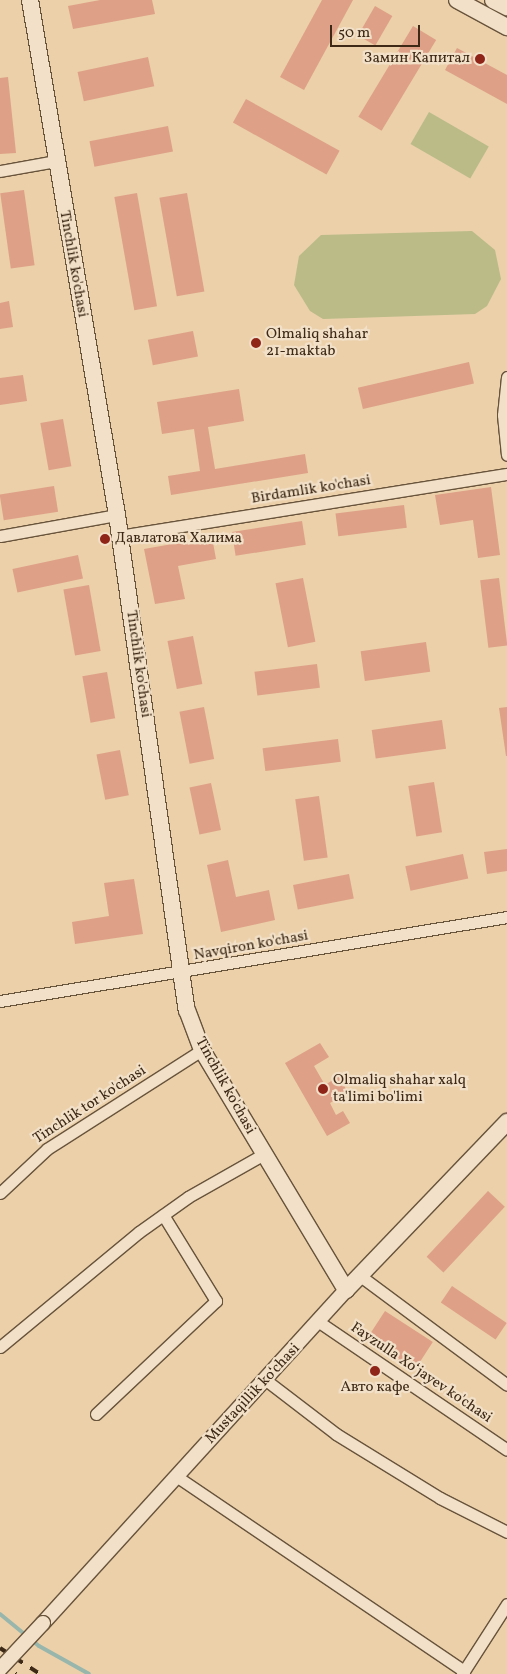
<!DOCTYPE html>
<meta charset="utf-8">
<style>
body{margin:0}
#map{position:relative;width:507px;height:1674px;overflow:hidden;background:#ebd0aa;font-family:Vollkorn,serif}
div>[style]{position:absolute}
.green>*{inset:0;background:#babb87;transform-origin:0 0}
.stream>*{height:4px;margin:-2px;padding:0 2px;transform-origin:2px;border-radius:2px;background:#98b6ab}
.building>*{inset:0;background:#dea087;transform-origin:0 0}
.roads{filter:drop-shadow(1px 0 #68533b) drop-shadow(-1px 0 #68533b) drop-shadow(0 1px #68533b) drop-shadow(0 -1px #68533b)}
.minor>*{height:11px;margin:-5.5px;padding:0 5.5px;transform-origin:5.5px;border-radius:5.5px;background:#f2e0c8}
.tertiary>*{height:14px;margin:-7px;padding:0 7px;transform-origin:7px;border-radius:7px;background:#f2e0c8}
.secondary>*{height:16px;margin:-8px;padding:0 8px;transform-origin:8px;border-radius:8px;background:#f2e0c8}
.rail>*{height:4px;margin-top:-2px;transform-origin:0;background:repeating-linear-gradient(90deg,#3d2916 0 9px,transparent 0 18px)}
.bridges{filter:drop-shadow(1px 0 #68533b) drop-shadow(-1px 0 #68533b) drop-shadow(0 1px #68533b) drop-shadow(0 -1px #68533b)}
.tertiary-bridge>*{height:14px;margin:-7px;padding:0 7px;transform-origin:7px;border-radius:7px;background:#f2e0c8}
.dots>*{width:14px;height:14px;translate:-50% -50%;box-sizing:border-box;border:2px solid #f2e0c8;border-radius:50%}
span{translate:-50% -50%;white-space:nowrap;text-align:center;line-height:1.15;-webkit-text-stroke:4.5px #f2e0c8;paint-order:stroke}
.poi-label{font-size:15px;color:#3d2916}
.right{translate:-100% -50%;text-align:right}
.left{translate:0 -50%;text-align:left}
.street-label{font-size:15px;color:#3d2916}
.scale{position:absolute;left:330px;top:25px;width:90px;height:22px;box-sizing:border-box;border:2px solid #3d2916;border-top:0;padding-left:6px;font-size:15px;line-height:18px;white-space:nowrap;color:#3d2916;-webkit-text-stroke:4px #f2e0c8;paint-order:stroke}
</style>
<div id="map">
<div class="green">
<div style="left:429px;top:112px;width:69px;height:37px;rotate:30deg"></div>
<div style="clip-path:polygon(472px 231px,495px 250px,501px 279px,487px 306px,475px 314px,323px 319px,310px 311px,294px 285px,299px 256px,321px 235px)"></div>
</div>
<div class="stream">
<div style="left:0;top:1614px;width:50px;rotate:39.4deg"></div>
<div style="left:39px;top:1646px;width:57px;rotate:29.2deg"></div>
</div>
<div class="building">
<div style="clip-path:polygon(100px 0,152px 0,155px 14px,73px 29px,68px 6px)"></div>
<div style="clip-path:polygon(322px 0,353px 0,304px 90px,280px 77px)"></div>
<div style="left:375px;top:6px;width:20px;height:34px;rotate:30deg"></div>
<div style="left:413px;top:26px;width:27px;height:106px;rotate:31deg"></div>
<div style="clip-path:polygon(457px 48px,507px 75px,507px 104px,445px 70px)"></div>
<div style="left:148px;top:57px;width:30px;height:72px;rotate:78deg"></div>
<div style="clip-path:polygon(8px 77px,16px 153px,0 154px,0 78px)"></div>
<div style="left:246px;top:99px;width:107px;height:27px;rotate:29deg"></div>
<div style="left:168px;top:126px;width:26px;height:80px;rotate:79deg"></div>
<div style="left:24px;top:190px;width:76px;height:24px;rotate:82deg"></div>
<div style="left:137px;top:193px;width:115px;height:23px;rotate:80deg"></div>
<div style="left:187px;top:193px;width:100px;height:28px;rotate:80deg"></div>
<div style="clip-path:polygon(9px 301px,13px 327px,0 329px,0 303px)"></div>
<div style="left:193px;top:331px;width:26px;height:46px;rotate:79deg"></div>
<div style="left:469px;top:362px;width:22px;height:114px;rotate:77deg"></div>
<div style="clip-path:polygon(23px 375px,27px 401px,0 405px,0 378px)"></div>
<div style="clip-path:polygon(239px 389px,244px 421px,208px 427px,215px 469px,305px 454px,308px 473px,171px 495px,168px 476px,200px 471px,194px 429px,162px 434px,157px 402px)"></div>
<div style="left:63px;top:419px;width:48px;height:23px;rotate:80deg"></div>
<div style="left:54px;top:486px;width:26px;height:55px;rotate:81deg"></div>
<div style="clip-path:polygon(491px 487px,500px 555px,478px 558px,473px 520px,440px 525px,435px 495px)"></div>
<div style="left:404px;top:505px;width:23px;height:69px;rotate:83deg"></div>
<div style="left:302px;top:521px;width:24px;height:71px;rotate:81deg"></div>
<div style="clip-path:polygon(212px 537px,216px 559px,178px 566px,185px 599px,155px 604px,144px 549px)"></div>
<div style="left:78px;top:555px;width:24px;height:67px;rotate:78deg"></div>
<div style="left:303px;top:578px;width:65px;height:28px;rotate:79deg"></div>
<div style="left:499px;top:578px;width:68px;height:19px;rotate:83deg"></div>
<div style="left:89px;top:585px;width:67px;height:26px;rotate:80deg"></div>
<div style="left:193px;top:636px;width:49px;height:26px;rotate:79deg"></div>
<div style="left:426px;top:642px;width:30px;height:66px;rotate:82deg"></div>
<div style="left:317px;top:664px;width:24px;height:63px;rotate:83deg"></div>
<div style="left:107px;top:672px;width:47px;height:25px;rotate:80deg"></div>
<div style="left:204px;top:707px;width:53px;height:25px;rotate:79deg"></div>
<div style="clip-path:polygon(507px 707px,507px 756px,506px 756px,499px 708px)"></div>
<div style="left:442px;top:720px;width:29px;height:71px;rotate:82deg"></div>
<div style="left:338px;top:739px;width:23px;height:76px;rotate:83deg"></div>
<div style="left:120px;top:750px;width:46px;height:24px;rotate:79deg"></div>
<div style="left:434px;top:782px;width:51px;height:26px;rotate:81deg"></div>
<div style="left:211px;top:783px;width:48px;height:22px;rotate:78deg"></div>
<div style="left:319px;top:796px;width:62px;height:24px;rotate:82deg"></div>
<div style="clip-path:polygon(507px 849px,507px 871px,487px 874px,484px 852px)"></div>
<div style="left:463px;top:854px;width:25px;height:59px;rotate:78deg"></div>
<div style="clip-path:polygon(228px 860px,236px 897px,269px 890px,275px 920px,221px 932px,207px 865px)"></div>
<div style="left:349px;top:874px;width:25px;height:57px;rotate:79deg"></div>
<div style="clip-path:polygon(134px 879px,143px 934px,75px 944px,72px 922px,109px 916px,104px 883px)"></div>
<div style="clip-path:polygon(320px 1043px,329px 1057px,314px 1066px,325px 1085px,339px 1076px,348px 1093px,330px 1103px,336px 1115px,343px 1111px,350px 1123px,327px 1136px,285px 1063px)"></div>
<div style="left:488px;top:1191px;width:23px;height:90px;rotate:43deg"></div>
<div style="left:452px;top:1286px;width:66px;height:20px;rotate:34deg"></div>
<div style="left:385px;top:1311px;width:57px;height:35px;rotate:33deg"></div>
</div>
<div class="roads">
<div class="minor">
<div style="left:0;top:171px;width:57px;rotate:-10.1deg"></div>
<div style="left:507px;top:377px;width:38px;rotate:96deg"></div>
<div style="left:503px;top:415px;width:40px;rotate:84.3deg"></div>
<div style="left:0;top:536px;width:119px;rotate:-10.2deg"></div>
<div style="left:119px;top:536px;width:393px;rotate:-9.1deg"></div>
<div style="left:0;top:1001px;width:514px;rotate:-9.41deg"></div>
<div style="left:0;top:1193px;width:64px;rotate:-43.1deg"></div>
<div style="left:47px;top:1149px;width:184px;rotate:-32.6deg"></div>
<div style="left:359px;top:1275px;width:184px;rotate:36.6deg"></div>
<div style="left:319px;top:1322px;width:227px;rotate:34.2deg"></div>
<div style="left:0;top:1347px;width:180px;rotate:-39.6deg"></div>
<div style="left:139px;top:1232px;width:60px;rotate:-35.5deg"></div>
<div style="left:188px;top:1197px;width:87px;rotate:-29.5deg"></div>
<div style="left:267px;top:1381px;width:87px;rotate:37.5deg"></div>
<div style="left:336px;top:1434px;width:122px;rotate:31.6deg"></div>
<div style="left:440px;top:1498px;width:75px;rotate:26.9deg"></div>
<div style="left:96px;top:1414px;width:165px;rotate:-43.3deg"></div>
<div style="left:216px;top:1301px;width:101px;rotate:-121.6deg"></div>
<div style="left:176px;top:1476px;width:348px;rotate:34.1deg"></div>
<div style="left:462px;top:1674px;width:83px;rotate:-57.3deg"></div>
</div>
<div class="tertiary">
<div style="left:43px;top:1623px;width:450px;rotate:-47.7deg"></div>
</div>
<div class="secondary">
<div style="left:30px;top:0;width:522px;rotate:80.41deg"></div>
<div style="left:117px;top:515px;width:500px;rotate:82deg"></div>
<div style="left:187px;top:1010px;width:43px;rotate:69.4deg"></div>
<div style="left:202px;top:1050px;width:280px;rotate:59deg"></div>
<div style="left:346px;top:1290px;width:233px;rotate:-46.2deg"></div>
<div style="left:457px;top:0;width:57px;rotate:28.4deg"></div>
<div style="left:493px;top:0;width:16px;rotate:27deg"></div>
</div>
</div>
<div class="rail">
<div style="left:0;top:1648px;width:48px;rotate:33deg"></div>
<div style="left:0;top:1664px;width:19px;rotate:32deg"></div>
</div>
<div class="bridges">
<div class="tertiary-bridge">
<div style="left:0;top:1669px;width:63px;rotate:-46.9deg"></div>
</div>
</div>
<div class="dots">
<div style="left:480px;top:59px;background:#8f2418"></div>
<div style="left:256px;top:343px;background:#8f2418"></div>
<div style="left:105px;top:539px;background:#8f2418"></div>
<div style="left:323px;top:1089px;background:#8f2418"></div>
<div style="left:375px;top:1371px;background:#8f2418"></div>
</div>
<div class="poi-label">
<span class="right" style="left:470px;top:59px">Замин Капитал</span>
<span class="left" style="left:266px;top:343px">Olmaliq shahar<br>21-maktab</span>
<span class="left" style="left:115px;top:539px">Давлатова Халима</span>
<span class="left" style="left:333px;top:1089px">Olmaliq shahar xalq<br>ta'limi bo'limi</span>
<span style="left:375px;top:1388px">Авто кафе</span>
</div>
<div class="street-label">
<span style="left:73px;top:264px;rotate:80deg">Tinchlik ko'chasi</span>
<span style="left:311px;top:490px;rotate:-9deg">Birdamlik ko'chasi</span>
<span style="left:138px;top:664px;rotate:82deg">Tinchlik ko'chasi</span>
<span style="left:251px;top:946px;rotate:-10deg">Navqiron ko'chasi</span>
<span style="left:225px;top:1086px;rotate:61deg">Tinchlik ko'chasi</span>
<span style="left:90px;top:1105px;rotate:-33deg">Tinchlik tor ko'chasi</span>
<span style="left:421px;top:1373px;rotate:34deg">Fayzulla Xo‘jayev ko'chasi</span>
<span style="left:253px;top:1394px;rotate:-47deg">Mustaqillik koʻchasi</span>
</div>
<div class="scale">50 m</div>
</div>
